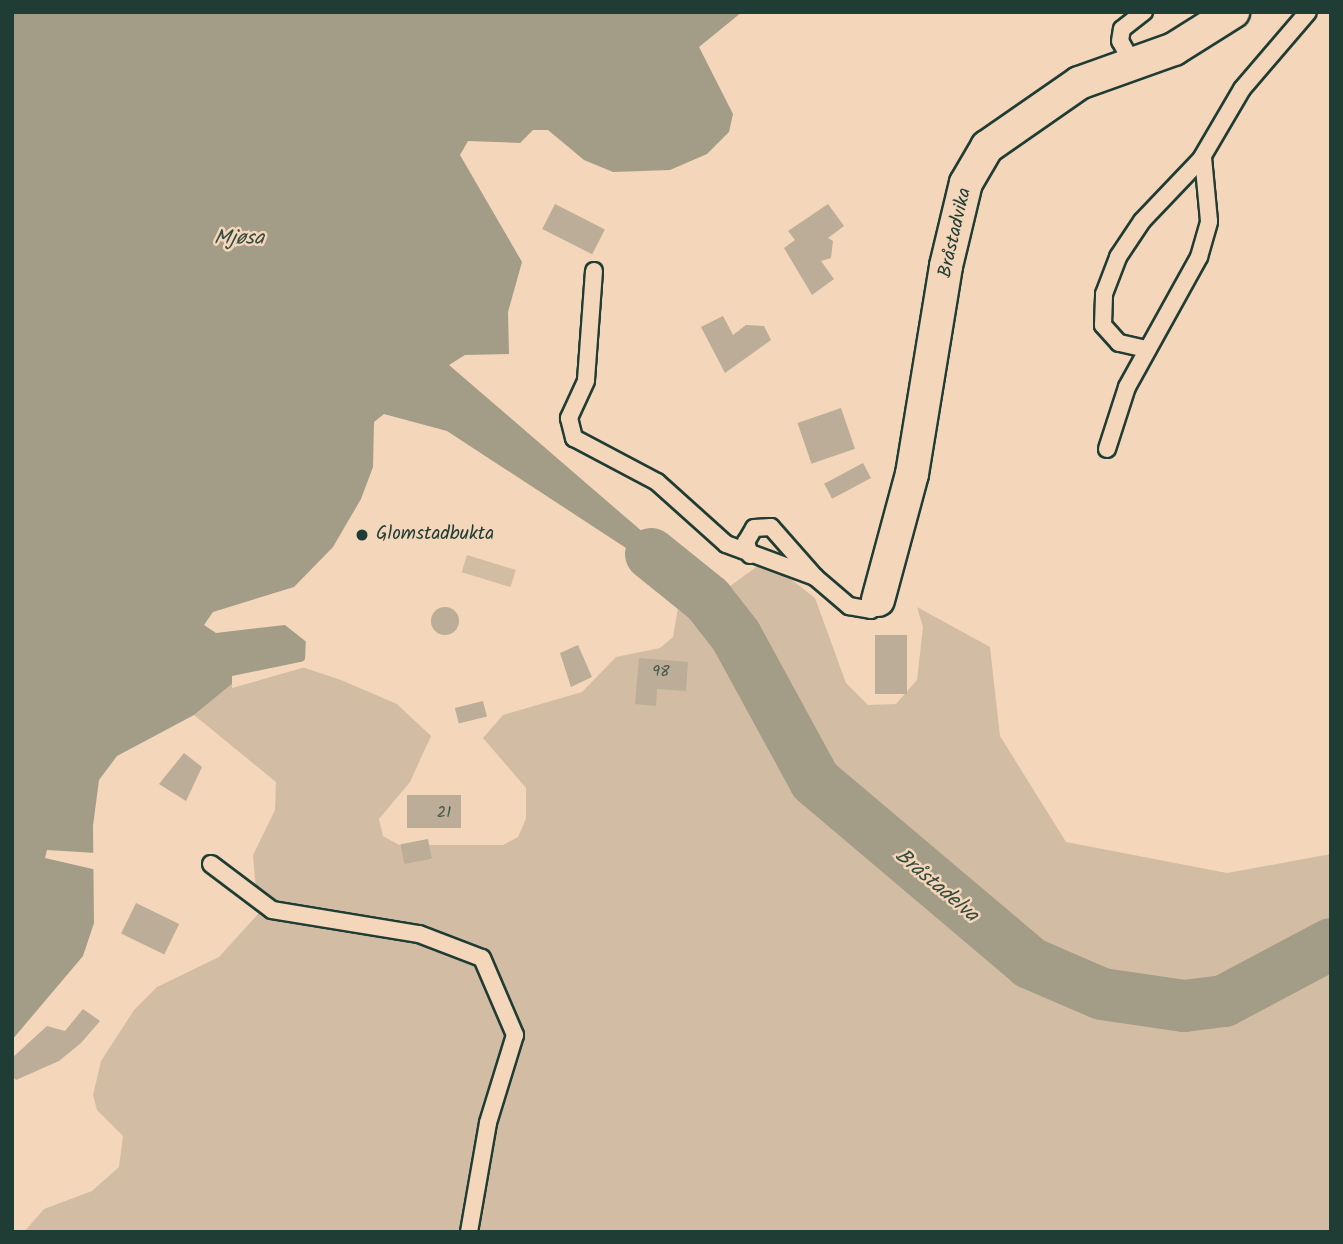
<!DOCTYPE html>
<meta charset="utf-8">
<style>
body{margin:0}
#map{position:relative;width:1343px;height:1244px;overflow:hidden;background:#f4d6ba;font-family:Kalam,sans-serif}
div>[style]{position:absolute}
.green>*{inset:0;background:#d2bda4;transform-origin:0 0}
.water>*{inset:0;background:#a39c87}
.pier>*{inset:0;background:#f4d6ba}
.river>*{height:52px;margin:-26px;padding:0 26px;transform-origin:26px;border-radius:26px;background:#a39c87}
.building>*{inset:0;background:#bbad97;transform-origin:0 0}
.round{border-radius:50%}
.roads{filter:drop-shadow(2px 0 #1f3d34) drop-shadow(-2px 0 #1f3d34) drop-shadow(0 2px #1f3d34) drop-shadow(0 -2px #1f3d34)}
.lane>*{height:16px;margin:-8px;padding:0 8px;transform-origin:8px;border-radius:8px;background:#f4d6ba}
.street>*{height:32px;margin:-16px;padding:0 16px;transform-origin:16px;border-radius:16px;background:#f4d6ba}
.dots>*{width:19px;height:19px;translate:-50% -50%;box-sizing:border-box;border:4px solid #f4d6ba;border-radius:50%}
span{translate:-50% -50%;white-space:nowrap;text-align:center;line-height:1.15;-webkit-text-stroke:5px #f4d6ba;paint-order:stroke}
.number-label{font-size:16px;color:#46594d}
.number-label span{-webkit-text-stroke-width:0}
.street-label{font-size:19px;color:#1f3d34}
.poi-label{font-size:19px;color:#1f3d34}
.left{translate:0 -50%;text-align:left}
.water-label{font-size:21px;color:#334b40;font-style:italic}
.frame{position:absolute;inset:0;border:14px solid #1f3d34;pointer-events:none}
</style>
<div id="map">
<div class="green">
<div style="clip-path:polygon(659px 546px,698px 577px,726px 589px,759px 565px,775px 567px,815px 598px,846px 683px,868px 705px,896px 704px,917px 680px,923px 627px,917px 607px,990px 647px,1000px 736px,1066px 842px,1227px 873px,1331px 854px,1331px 1232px,24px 1232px,44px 1209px,92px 1191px,119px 1167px,123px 1136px,97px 1110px,93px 1095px,101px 1061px,134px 1010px,157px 987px,219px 957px,258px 914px,253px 855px,275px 810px,276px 782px,194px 715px,233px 683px,299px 666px,341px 680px,397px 704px,431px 736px,410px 782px,379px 819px,383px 836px,399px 845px,503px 845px,518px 837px,526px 819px,526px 788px,483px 738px,503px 715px,582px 692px,616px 657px,660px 648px,673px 637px,678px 608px,649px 563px)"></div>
<div style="left:467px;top:555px;width:51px;height:18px;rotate:17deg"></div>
</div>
<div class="water">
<div style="clip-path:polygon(12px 12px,742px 12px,699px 47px,733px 114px,729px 132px,707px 154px,670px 170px,613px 172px,584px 160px,548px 130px,533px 130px,520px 143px,468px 141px,460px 155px,522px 262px,508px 312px,509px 354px,465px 355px,449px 365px,659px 546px,649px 563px,447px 431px,384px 414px,374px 422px,373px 467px,361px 499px,333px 547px,294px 587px,213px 612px,204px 625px,216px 633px,285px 625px,309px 644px,306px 658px,299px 666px,233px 683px,194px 715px,117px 756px,99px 780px,93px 826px,94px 923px,83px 956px,12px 1040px)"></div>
</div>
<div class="pier">
<div style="clip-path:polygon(306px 634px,313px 644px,309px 660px,302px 668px,232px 688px,232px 676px,305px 661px)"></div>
<div style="clip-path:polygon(47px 850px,96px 853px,97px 870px,45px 858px)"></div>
</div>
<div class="river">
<div style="left:651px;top:554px;width:73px;rotate:38.9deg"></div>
<div style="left:708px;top:600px;width:46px;rotate:52.1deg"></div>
<div style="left:736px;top:636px;width:165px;rotate:61.4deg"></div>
<div style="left:815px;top:781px;width:282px;rotate:40.2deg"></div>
<div style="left:1030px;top:963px;width:78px;rotate:23.3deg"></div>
<div style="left:1102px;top:994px;width:83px;rotate:8.3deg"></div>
<div style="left:1184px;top:1006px;width:40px;rotate:-7.1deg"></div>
<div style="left:1224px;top:1001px;width:121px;rotate:-28deg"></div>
</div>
<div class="building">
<div style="left:555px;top:204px;width:56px;height:28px;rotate:27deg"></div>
<div style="clip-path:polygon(828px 204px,844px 226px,828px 238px,833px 241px,831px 258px,821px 261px,834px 279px,812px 295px,784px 248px,795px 240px,788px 231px)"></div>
<div style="clip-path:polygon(723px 316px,733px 335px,746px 325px,764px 326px,771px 340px,725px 373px,701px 327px)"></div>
<div style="left:841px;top:408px;width:43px;height:46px;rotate:71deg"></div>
<div style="left:863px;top:463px;width:17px;height:44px;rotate:62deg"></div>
<div class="round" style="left:431px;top:607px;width:28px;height:28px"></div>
<div style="left:875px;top:635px;width:32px;height:59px"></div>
<div style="clip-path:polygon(578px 645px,592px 677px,571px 687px,560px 653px)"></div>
<div style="clip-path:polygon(639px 658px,688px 662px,686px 691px,657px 689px,656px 706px,635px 704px)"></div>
<div style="left:483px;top:701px;width:16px;height:29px;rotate:76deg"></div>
<div style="clip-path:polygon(184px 753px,202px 767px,186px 801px,159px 784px)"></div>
<div style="left:461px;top:795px;width:33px;height:54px;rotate:90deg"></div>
<div style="left:428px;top:839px;width:20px;height:28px;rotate:79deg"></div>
<div style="left:136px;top:903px;width:48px;height:34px;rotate:26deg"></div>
<div style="clip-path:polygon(83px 1009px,100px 1021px,81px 1043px,59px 1061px,16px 1080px,12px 1076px,12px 1058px,47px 1026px,65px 1031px)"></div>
</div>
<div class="roads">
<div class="lane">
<div style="left:1133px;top:64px;width:26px;rotate:-119deg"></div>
<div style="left:1120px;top:41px;width:12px;rotate:-81deg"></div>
<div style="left:1122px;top:29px;width:28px;rotate:-38deg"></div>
<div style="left:594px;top:271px;width:110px;rotate:94.2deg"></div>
<div style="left:586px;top:381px;width:41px;rotate:114.7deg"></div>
<div style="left:569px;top:418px;width:21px;rotate:76deg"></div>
<div style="left:574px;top:438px;width:94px;rotate:27.9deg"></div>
<div style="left:657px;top:482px;width:93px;rotate:41.9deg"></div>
<div style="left:726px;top:544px;width:95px;rotate:20.3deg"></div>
<div style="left:815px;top:577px;width:45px;rotate:40.5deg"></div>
<div style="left:849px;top:606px;width:22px;rotate:10deg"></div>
<div style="left:871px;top:610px;width:12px;rotate:-55deg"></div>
<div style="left:1146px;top:349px;width:28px;rotate:-167deg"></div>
<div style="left:1119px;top:343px;width:24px;rotate:-132deg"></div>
<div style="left:1103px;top:325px;width:31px;rotate:-88deg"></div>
<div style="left:1104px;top:294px;width:40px;rotate:-69deg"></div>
<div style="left:1118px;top:257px;width:43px;rotate:-56.3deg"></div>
<div style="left:1142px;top:221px;width:86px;rotate:-46.4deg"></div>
<div style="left:1201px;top:159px;width:81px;rotate:-59.6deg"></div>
<div style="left:1242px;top:89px;width:101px;rotate:-49.4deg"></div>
<div style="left:1107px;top:449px;width:65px;rotate:-72.1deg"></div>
<div style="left:1127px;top:387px;width:149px;rotate:-61deg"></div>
<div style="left:1199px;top:257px;width:37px;rotate:-74deg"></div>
<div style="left:1209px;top:221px;width:64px;rotate:-95.4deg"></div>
<div style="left:750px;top:555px;width:14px;rotate:-107deg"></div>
<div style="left:746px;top:542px;width:16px;rotate:-60deg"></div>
<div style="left:754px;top:528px;width:17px;rotate:-3deg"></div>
<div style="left:771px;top:527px;width:67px;rotate:48.7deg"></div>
<div style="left:211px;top:864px;width:76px;rotate:37deg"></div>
<div style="left:272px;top:910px;width:149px;rotate:9.3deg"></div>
<div style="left:419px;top:934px;width:67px;rotate:20.9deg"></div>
<div style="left:482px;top:958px;width:84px;rotate:66.8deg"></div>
<div style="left:515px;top:1035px;width:92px;rotate:107.1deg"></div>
<div style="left:488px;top:1123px;width:111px;rotate:99.9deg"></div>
</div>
<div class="street">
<div style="left:878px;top:600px;width:131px;rotate:-74.9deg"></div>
<div style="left:912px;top:474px;width:211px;rotate:-80.7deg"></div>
<div style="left:946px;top:266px;width:85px;rotate:-76.5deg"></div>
<div style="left:966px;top:183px;width:42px;rotate:-59.7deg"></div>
<div style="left:987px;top:147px;width:112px;rotate:-34.8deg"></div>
<div style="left:1079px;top:83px;width:101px;rotate:-19.7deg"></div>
<div style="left:1174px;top:49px;width:70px;rotate:-32.1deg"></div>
</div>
</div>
<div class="dots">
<div style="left:362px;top:535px;background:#1f3d34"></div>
</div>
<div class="number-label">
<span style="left:661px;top:672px">98</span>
<span style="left:444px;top:813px">21</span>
</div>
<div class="street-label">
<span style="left:956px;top:233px;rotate:-77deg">Bråstadvika</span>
</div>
<div class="poi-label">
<span class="left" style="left:376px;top:535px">Glomstadbukta</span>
</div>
<div class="water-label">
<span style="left:239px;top:239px">Mjøsa</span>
<span style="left:936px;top:886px;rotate:40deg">Bråstadelva</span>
</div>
<div class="frame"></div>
</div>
